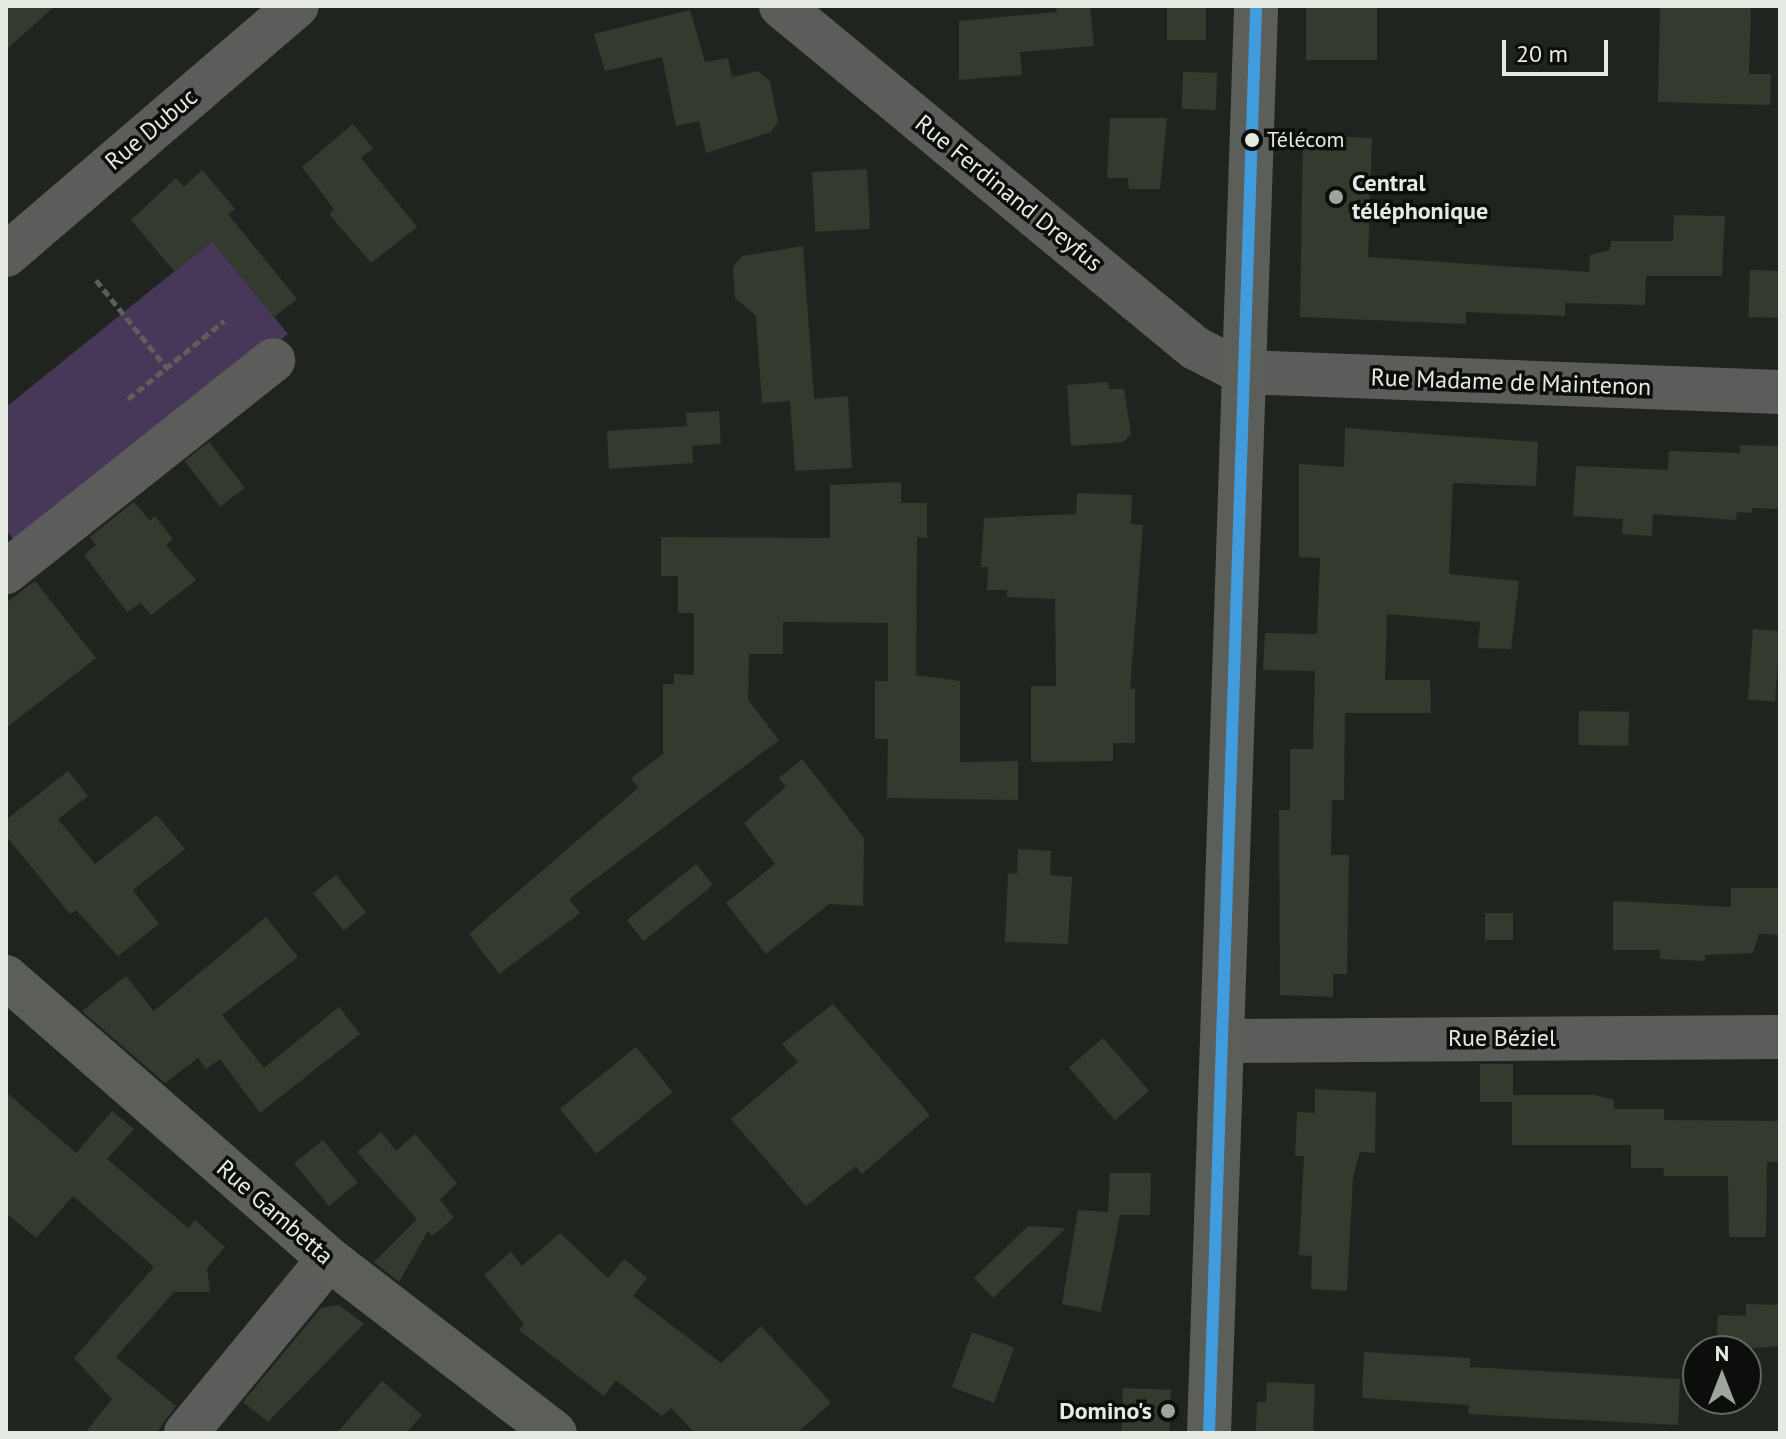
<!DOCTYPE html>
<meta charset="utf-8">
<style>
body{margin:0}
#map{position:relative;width:1786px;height:1439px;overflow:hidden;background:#20241e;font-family:"PT Sans",sans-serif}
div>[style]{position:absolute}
.green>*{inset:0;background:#473759}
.building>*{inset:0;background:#333b2f;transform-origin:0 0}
.path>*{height:5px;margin-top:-2.5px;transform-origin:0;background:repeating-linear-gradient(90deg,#5c5f5a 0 8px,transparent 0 12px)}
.minor>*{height:44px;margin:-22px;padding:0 22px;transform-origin:22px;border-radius:22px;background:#5c5d5a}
.major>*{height:44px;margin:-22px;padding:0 22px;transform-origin:22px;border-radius:22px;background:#5c5e5a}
.bus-1>*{height:12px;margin:-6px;padding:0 6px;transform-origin:6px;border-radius:6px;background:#409cdc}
.dots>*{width:22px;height:22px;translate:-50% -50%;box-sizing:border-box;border:4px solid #0b0e0a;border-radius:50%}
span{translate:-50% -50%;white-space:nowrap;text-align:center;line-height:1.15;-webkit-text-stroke:7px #0b0e0a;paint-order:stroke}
.bus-label{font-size:22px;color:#e5eae3}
.left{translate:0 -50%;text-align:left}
.street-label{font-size:24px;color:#e5eae3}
.poi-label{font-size:24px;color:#e5eae3;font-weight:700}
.right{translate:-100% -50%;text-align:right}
.frame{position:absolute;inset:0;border:8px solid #e5eae3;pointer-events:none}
.north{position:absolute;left:1682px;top:1335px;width:80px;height:80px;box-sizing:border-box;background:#0b0e0a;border:2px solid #626661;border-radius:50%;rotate:0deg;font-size:22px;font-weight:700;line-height:32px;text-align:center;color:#e5eae3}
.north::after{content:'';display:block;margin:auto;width:28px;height:36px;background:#a0a59e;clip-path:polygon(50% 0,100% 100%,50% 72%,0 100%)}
.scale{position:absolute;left:1502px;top:40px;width:106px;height:36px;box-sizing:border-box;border:4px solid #e5eae3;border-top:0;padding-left:10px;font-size:24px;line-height:28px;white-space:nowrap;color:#e5eae3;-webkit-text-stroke:6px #0b0e0a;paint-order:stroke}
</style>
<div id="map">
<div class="green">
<div style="clip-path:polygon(212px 241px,288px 334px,22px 550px,6px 530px,6px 407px)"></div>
</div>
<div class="building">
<div style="clip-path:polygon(6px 6px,55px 6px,6px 50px)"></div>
<div style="clip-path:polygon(1056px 6px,1090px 6px,1094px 46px,1020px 52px,1022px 75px,959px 80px,959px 21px,1057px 12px)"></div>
<div style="left:1167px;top:6px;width:39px;height:34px"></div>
<div style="left:1306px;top:6px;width:71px;height:54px"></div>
<div style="clip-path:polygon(1660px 6px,1751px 6px,1749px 74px,1771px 74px,1770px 105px,1658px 102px)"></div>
<div style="clip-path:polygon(690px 10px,705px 62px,728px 58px,732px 77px,758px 71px,770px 81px,778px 122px,771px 132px,706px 153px,699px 121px,676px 126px,662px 57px,605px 71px,594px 34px)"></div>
<div style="left:1217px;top:73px;width:37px;height:34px;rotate:92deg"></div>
<div style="clip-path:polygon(1110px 118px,1167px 118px,1160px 189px,1129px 189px,1128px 178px,1107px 178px)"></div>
<div style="clip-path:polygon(353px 124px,373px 148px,361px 158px,417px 227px,371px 263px,329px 214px,334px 209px,302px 167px)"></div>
<div style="clip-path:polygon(1303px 135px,1372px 138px,1368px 257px,1589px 272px,1590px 255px,1610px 250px,1611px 241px,1673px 241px,1674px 215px,1725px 216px,1722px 276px,1646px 276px,1645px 305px,1565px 303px,1565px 316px,1466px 312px,1466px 324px,1300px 317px)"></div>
<div style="left:867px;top:169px;width:60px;height:55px;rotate:87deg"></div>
<div style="clip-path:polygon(202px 170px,235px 209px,228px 214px,297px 299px,274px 317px,212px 241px,174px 271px,131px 220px,176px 178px,184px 187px)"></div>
<div style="clip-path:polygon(803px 246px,814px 399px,848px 396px,852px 468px,795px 471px,790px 401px,762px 403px,756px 316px,735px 298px,733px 267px,742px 256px)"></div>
<div style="left:1750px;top:270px;width:30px;height:47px;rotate:2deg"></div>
<div style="clip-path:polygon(1108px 382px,1109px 389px,1124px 389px,1131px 434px,1123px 442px,1071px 446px,1067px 385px)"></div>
<div style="clip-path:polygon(719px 411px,721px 444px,692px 446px,693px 463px,609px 469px,607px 431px,687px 426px,686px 413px)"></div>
<div style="clip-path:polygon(1345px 428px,1538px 442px,1536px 486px,1453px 483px,1449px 574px,1519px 581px,1511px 649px,1478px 648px,1480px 622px,1387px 614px,1385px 680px,1430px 680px,1431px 713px,1345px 713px,1344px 800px,1332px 800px,1331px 855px,1349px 855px,1347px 974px,1333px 974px,1333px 997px,1280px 995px,1279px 810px,1290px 810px,1290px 749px,1313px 749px,1315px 671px,1263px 670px,1265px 633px,1317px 634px,1320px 558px,1299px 557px,1299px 464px,1344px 467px)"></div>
<div style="left:209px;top:442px;width:58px;height:31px;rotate:52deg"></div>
<div style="clip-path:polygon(1740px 445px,1780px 446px,1780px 509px,1752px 508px,1752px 513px,1737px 512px,1736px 520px,1653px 514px,1652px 536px,1622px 534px,1623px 519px,1573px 516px,1576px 466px,1668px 470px,1669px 451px,1740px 453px)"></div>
<div style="clip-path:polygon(901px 482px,901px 503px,927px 503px,927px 538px,917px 537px,916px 675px,960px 681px,960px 762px,1018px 761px,1018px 800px,887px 798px,888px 739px,875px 739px,875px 681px,888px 681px,888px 623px,783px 622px,783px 654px,749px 654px,748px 700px,779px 740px,569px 899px,580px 913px,499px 974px,469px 934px,638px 788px,631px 778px,663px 754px,663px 684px,674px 684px,674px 674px,694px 675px,694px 613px,678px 613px,678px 576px,661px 576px,661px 537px,830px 538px,830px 485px)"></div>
<div style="clip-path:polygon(1077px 493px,1132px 495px,1131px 524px,1143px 525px,1130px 689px,1135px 689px,1135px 743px,1113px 743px,1113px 761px,1031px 762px,1031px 686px,1056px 686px,1055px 599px,1007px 597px,1007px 590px,987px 590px,988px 567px,981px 567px,984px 518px,1076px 514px)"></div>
<div style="clip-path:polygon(134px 502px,150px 521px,155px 516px,173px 539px,166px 545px,196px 580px,151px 615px,141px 603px,127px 612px,84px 555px,96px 545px,90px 537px)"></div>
<div style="clip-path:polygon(35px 581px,96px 658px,6px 728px,6px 603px)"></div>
<div style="left:1753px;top:629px;width:27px;height:71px;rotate:4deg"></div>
<div style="left:1579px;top:711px;width:50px;height:34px;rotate:1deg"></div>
<div style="clip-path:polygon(802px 759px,864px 838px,863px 906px,829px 904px,766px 954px,726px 903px,775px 864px,744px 823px,786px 787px,779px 778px)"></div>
<div style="clip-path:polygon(68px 771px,88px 796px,58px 819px,95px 864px,157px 815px,185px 849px,133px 890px,159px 924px,118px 956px,76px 910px,70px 914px,6px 836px,6px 820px)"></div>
<div style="clip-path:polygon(1018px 849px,1051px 851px,1050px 875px,1072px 877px,1068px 944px,1005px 942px,1008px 873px,1017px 874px)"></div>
<div style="left:696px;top:864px;width:27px;height:89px;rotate:51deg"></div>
<div style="left:336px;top:875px;width:48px;height:29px;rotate:51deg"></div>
<div style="clip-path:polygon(1731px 888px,1780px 888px,1780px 935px,1759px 934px,1753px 953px,1705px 955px,1705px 961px,1660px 959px,1660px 950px,1613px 950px,1613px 901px,1731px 907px)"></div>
<div style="left:1485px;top:913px;width:28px;height:27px"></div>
<div style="clip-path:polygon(266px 917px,298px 957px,222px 1015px,264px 1068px,339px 1007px,360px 1034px,260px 1113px,220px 1059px,206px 1069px,198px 1058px,165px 1083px,82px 1011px,126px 976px,154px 1011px)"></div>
<div style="clip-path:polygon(833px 1004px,930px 1115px,862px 1174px,856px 1166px,806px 1206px,731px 1119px,798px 1062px,782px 1044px)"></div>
<div style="left:1103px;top:1038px;width:70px;height:45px;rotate:49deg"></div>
<div style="left:636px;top:1047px;width:58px;height:98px;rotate:51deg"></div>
<div style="clip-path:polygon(1480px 1064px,1513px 1064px,1513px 1095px,1595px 1095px,1614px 1100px,1614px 1109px,1664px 1109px,1664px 1120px,1780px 1121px,1780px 1162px,1767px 1162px,1766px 1237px,1729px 1237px,1728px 1176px,1663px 1176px,1664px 1168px,1631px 1168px,1631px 1145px,1512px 1145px,1512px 1102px,1480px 1102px)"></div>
<div style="clip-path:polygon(1315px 1089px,1376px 1092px,1375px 1153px,1360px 1152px,1353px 1177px,1347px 1291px,1311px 1289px,1312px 1256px,1299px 1255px,1304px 1156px,1295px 1156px,1297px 1112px,1315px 1113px)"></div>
<div style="clip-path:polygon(6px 1092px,76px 1153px,112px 1111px,134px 1129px,107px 1159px,188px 1228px,195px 1220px,225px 1247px,207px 1268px,210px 1292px,174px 1292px,116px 1357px,176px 1406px,156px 1433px,85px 1433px,112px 1399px,74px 1358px,154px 1267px,73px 1196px,36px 1238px,6px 1213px)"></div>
<div style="clip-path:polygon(381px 1132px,396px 1151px,415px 1134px,457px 1183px,440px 1200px,454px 1218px,432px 1236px,428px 1231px,399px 1282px,374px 1262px,417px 1219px,357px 1152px)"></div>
<div style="left:323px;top:1140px;width:55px;height:37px;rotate:51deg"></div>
<div style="clip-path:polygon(1110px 1173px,1151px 1173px,1150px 1215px,1120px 1215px,1101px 1312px,1062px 1304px,1078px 1210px,1108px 1212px)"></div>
<div style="clip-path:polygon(1028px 1226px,1066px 1228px,993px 1298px,974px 1278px)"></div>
<div style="clip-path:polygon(560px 1233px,608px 1278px,624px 1259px,647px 1278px,633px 1296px,721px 1363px,761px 1326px,831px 1403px,797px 1433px,695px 1433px,671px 1408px,662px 1416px,616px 1380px,604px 1396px,519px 1330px,524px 1324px,484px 1275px,511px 1252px,522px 1266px)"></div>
<div style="clip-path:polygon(1746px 1304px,1780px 1305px,1780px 1346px,1716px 1351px,1718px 1315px,1746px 1316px)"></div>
<div style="clip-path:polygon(339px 1305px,364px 1324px,268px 1422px,243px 1402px,321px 1308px)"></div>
<div style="left:972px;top:1332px;width:45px;height:59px;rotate:20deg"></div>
<div style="clip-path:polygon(1364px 1352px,1470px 1358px,1470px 1367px,1680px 1379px,1678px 1425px,1468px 1414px,1469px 1405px,1362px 1398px)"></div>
<div style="clip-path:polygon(382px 1381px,422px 1415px,406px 1433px,337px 1433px)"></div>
<div style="clip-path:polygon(1267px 1382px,1315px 1384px,1313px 1433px,1256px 1433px,1257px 1402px,1266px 1402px)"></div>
<div style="left:1123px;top:1388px;width:48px;height:45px;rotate:2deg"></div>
</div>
<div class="path">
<div style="left:96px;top:280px;width:112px;rotate:51.2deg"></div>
<div style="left:128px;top:399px;width:124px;rotate:-39.1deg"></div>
</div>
<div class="minor">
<div style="left:781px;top:6px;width:537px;rotate:39.56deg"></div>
<div style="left:1195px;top:348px;width:53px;rotate:27.1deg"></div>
<div style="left:1242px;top:372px;width:538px;rotate:2.13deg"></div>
<div style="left:6px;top:255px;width:383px;rotate:-40.6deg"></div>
<div style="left:6px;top:572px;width:341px;rotate:-38.4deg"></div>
<div style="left:1223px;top:1041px;width:557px;rotate:-0.41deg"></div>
<div style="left:186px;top:1433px;width:225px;rotate:-50.6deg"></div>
</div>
<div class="major">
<div style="left:6px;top:977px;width:429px;rotate:41.1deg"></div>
<div style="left:329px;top:1259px;width:285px;rotate:37.6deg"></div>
<div style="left:1209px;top:1433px;width:1428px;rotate:-88.11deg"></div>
</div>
<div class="bus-1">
<div style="left:1209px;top:1433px;width:1428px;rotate:-88.11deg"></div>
</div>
<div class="dots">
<div style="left:1252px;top:140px;background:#e5eae3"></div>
<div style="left:1336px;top:197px;background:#a0a59e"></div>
<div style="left:1168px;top:1411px;background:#a0a59e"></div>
</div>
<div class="bus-label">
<span class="left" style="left:1267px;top:140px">Télécom</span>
</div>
<div class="street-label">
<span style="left:151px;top:129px;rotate:-40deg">Rue Dubuc</span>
<span style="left:1009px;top:193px;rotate:39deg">Rue Ferdinand Dreyfus</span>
<span style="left:1511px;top:382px;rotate:2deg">Rue Madame de Maintenon</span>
<span style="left:1502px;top:1038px">Rue Béziel</span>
<span style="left:275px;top:1212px;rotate:41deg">Rue Gambetta</span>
</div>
<div class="poi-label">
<span class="left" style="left:1352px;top:197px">Central<br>téléphonique</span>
<span class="right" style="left:1152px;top:1411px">Domino's</span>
</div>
<div class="frame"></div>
<div class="north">N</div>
<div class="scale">20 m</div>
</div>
